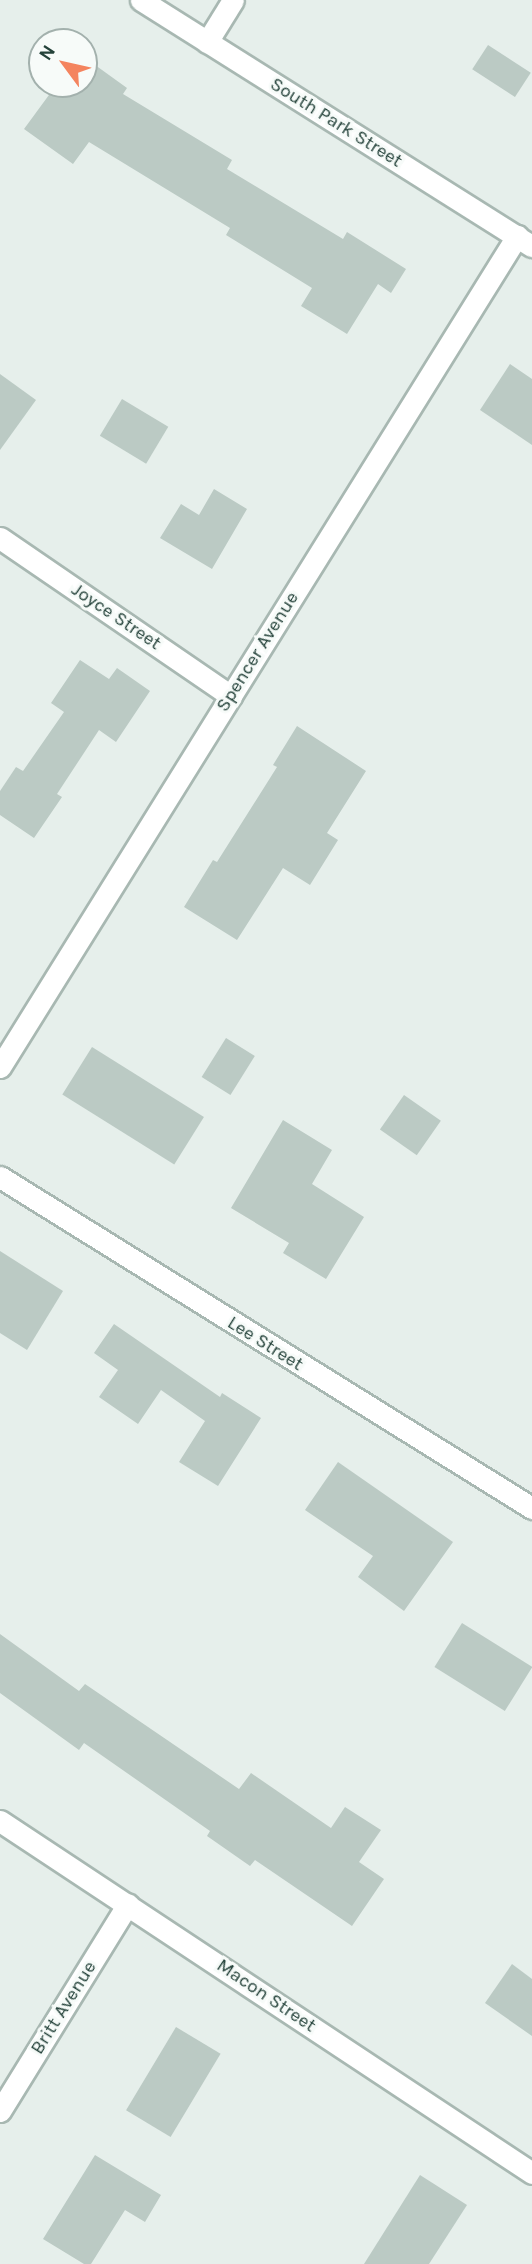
<!DOCTYPE html>
<style>
body{margin:0}
#map{position:relative;width:532px;height:2264px;overflow:hidden;background:#e6efeb;font-family:Karla,sans-serif}
div>[style]{position:absolute}
.building>*{inset:0;background:#bbcac4;transform-origin:0 0}
.roads{filter:drop-shadow(2px 0 #a8b8b2) drop-shadow(-2px 0 #a8b8b2) drop-shadow(0 2px #a8b8b2) drop-shadow(0 -2px #a8b8b2)}
.minor>*{height:21px;margin:-10.5px;padding:0 10.5px;transform-origin:10.5px;border-radius:10.5px;background:#fff}
.secondary>*{height:21px;margin:-10.5px;padding:0 10.5px;transform-origin:10.5px;border-radius:10.5px;background:#fff}
span{translate:-50% -50%;white-space:nowrap;text-align:center;line-height:1.15;-webkit-text-stroke:6px #f7fbf9;paint-order:stroke}
.street-label{font-size:19px;color:#24423a}
.north{position:absolute;left:28px;top:28px;width:70px;height:70px;box-sizing:border-box;background:#f7fbf9;border:2px solid #a3b1ad;border-radius:50%;rotate:303deg;font-size:19px;font-weight:700;line-height:28px;text-align:center;color:#24423a}
.north::after{content:'';display:block;margin:auto;width:24px;height:32px;background:#f4845f;clip-path:polygon(50% 0,100% 100%,50% 72%,0 100%)}
</style>
<div id="map">
<div class="building">
<div style="left:488px;top:45px;width:51px;height:29px;rotate:33deg"></div>
<div style="clip-path:polygon(84px 57px,127px 88px,123px 94px,232px 160px,227px 169px,343px 239px,347px 232px,406px 269px,391px 293px,378px 284px,347px 334px,301px 306px,312px 288px,226px 235px,230px 228px,89px 142px,73px 164px,24px 129px,57px 84px,84px 84px)"></div>
<div style="clip-path:polygon(510px 364px,532px 379px,532px 445px,480px 410px)"></div>
<div style="clip-path:polygon(0 374px,36px 400px,0 450px)"></div>
<div style="left:122px;top:399px;width:54px;height:43px;rotate:31deg"></div>
<div style="clip-path:polygon(214px 489px,247px 509px,212px 569px,160px 538px,181px 504px,199px 515px)"></div>
<div style="clip-path:polygon(80px 660px,109px 679px,117px 668px,150px 691px,116px 742px,99px 730px,57px 794px,62px 797px,34px 838px,0 815px,0 791px,16px 767px,23px 771px,64px 712px,51px 703px)"></div>
<div style="clip-path:polygon(297px 726px,366px 771px,327px 833px,338px 840px,310px 885px,283px 868px,237px 940px,184px 907px,213px 860px,217px 862px,277px 767px,273px 765px)"></div>
<div style="left:226px;top:1038px;width:34px;height:46px;rotate:32deg"></div>
<div style="left:92px;top:1047px;width:132px;height:56px;rotate:32deg"></div>
<div style="left:404px;top:1095px;width:45px;height:42px;rotate:35deg"></div>
<div style="clip-path:polygon(283px 1120px,332px 1150px,312px 1184px,364px 1217px,326px 1279px,283px 1253px,289px 1243px,231px 1208px)"></div>
<div style="clip-path:polygon(0 1251px,63px 1291px,27px 1350px,0 1333px)"></div>
<div style="clip-path:polygon(114px 1324px,220px 1397px,222px 1393px,261px 1418px,218px 1486px,179px 1462px,205px 1421px,161px 1390px,138px 1424px,99px 1397px,118px 1370px,94px 1353px)"></div>
<div style="clip-path:polygon(338px 1462px,453px 1542px,404px 1611px,358px 1577px,373px 1556px,305px 1510px)"></div>
<div style="left:462px;top:1623px;width:83px;height:52px;rotate:32deg"></div>
<div style="clip-path:polygon(0 1634px,79px 1691px,85px 1684px,239px 1789px,251px 1773px,331px 1828px,345px 1807px,381px 1830px,359px 1862px,384px 1879px,352px 1926px,255px 1860px,250px 1866px,207px 1836px,210px 1831px,84px 1743px,79px 1750px,0 1693px)"></div>
<div style="clip-path:polygon(512px 1964px,532px 1979px,532px 2036px,485px 2003px)"></div>
<div style="left:176px;top:2027px;width:52px;height:97px;rotate:31deg"></div>
<div style="clip-path:polygon(95px 2155px,161px 2195px,145px 2222px,125px 2210px,91px 2264px,84px 2264px,43px 2239px)"></div>
<div style="clip-path:polygon(420px 2175px,467px 2205px,429px 2264px,364px 2264px)"></div>
</div>
<div class="roads">
<div class="minor">
<div style="left:207px;top:42px;width:49px;rotate:-58.2deg"></div>
<div style="left:0;top:538px;width:280px;rotate:34.4deg"></div>
<div style="left:0;top:1067px;width:979px;rotate:-58.11deg"></div>
<div style="left:0;top:1177px;width:627px;rotate:31.89deg"></div>
<div style="left:0;top:1821px;width:638px;rotate:33.49deg"></div>
<div style="left:0;top:2111px;width:243px;rotate:-58.3deg"></div>
</div>
<div class="secondary">
<div style="left:141px;top:0;width:462px;rotate:32.2deg"></div>
</div>
</div>
<div class="street-label">
<span style="left:336px;top:123px;rotate:32deg">South Park Street</span>
<span style="left:116px;top:617px;rotate:34deg">Joyce Street</span>
<span style="left:258px;top:652px;rotate:-58deg">Spencer Avenue</span>
<span style="left:265px;top:1344px;rotate:32deg">Lee Street</span>
<span style="left:266px;top:1996px;rotate:34deg">Macon Street</span>
<span style="left:64px;top:2008px;rotate:-58deg">Britt Avenue</span>
</div>
<div class="north">N</div>
</div>
